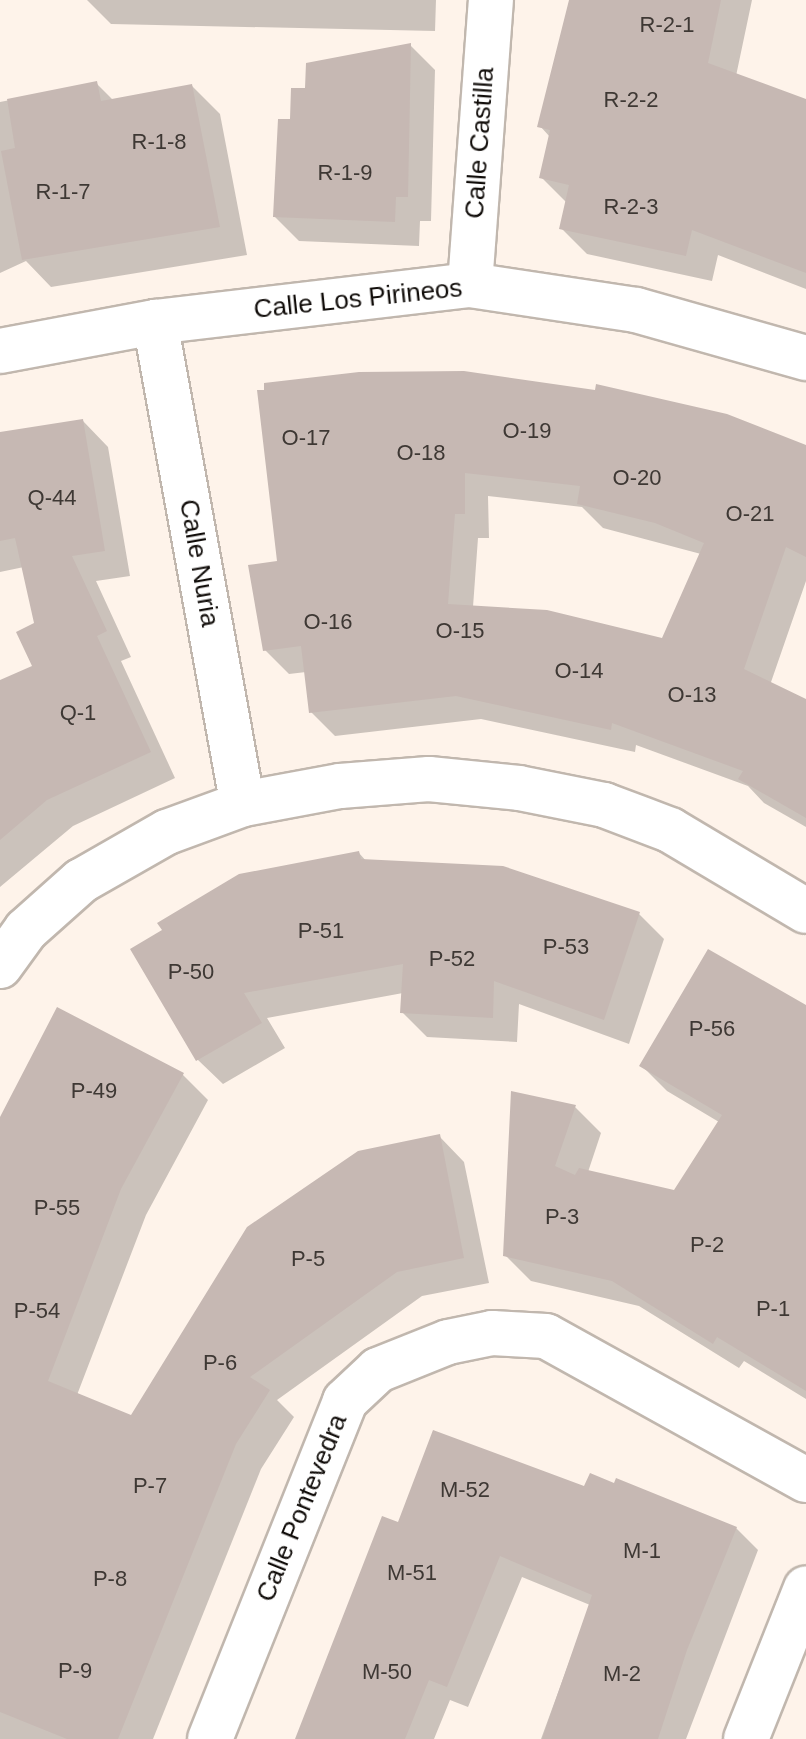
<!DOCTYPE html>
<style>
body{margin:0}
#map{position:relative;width:806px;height:1739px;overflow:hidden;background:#fef3ea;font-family:Arial,sans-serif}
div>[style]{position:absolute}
.shadow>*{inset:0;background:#0003}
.building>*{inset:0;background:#c6b8b3}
.roads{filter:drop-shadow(2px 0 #c1b7ae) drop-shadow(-2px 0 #c1b7ae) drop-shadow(0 2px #c1b7ae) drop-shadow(0 -2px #c1b7ae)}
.minor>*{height:44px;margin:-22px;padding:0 22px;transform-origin:22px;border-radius:22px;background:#fff}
span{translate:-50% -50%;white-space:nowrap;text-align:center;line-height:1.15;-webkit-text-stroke:8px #fff;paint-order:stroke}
.number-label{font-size:22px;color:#3e3834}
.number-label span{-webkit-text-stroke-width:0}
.street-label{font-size:26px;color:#110d0a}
</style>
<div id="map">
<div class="shadow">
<div style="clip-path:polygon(87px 0,436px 0,435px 31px,111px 24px)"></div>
<div style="clip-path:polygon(571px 0,752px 0,736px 76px,806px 103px,806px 289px,718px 255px,712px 281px,587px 254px,561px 228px,567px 203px,541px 177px,550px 137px,540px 126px)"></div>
<div style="clip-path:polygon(410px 45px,435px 70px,431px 221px,420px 221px,419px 246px,299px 241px,275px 217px,292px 121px,307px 90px)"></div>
<div style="clip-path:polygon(96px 83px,114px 101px,192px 86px,220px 114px,247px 255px,51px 287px,26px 261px,0 273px,0 102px)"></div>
<div style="clip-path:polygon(evenodd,259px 392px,806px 447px,806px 581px,770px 685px,806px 703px,806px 827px,764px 803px,748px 786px,636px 745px,635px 752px,481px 719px,335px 736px,311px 712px,306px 672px,289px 674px,265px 650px,279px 562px,259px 392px,488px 496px,582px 507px,603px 528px,701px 554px,663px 640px,473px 607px,478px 538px,489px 538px,488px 496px)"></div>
<div style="clip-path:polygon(83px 421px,108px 447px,130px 576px,96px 581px,131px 657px,121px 661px,175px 778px,73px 826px,0 887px,0 709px,35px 667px,36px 624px,24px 567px,0 572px,0 434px)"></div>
<div style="clip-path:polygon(359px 853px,367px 862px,503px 868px,639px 914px,664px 939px,629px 1044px,519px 1004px,517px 1042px,427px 1037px,402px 1012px,403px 993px,267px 1018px,285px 1048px,223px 1084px,198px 1060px,132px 950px)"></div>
<div style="clip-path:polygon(806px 1008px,806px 1399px,744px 1361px,739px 1368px,639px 1306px,531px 1281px,505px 1255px,575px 1107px,601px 1133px,588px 1172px,675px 1192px,719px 1122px,667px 1091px,642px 1066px)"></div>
<div style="clip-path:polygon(182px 1074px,208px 1100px,146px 1215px,77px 1395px,132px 1417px,439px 1136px,464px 1162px,489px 1283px,422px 1296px,277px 1400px,294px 1417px,261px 1469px,153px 1739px,0 1739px,0 1122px)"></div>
<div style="clip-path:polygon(585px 1489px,736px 1528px,758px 1550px,686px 1739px,541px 1739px,590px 1605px,522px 1577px,468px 1707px,450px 1700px,434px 1739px,296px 1739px,399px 1525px)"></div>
</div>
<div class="building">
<div style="clip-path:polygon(569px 0,721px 0,708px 63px,806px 99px,806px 273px,692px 230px,686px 256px,559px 229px,569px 185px,539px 178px,550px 130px,537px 127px)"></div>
<div style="clip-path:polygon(411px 43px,408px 197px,396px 197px,395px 222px,273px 217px,278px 119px,290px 119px,291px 88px,305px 88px,306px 63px)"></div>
<div style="clip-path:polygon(97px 81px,101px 101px,192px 84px,220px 227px,22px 260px,1px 151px,15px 148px,7px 99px)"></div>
<div style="clip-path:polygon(evenodd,464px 371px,595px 390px,596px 384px,727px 414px,806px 445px,806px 557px,786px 547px,744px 669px,806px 699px,806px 818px,738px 779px,743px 771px,612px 723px,611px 730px,456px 696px,309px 713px,301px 646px,263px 651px,248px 565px,277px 561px,257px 390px,264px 390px,264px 383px,359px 372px,464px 371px,465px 473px,580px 486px,577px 504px,655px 523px,704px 543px,662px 638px,547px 610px,448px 604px,455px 514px,465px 514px,465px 473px)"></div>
<div style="clip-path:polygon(83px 419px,105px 551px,72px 556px,107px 631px,97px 636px,151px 752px,47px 800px,0 840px,0 680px,32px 666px,16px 632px,34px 623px,15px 538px,0 541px,0 432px)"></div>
<div style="clip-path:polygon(359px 851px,361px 859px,503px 866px,640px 912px,604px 1020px,494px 981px,493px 1018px,400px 1013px,403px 964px,244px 993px,262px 1023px,196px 1061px,130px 949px,162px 930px,157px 923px,239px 874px)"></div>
<div style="clip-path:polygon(708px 949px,806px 1005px,806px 1391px,717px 1337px,713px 1344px,612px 1281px,503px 1256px,511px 1091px,576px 1105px,555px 1166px,575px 1175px,579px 1168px,674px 1190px,722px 1115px,639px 1066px)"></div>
<div style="clip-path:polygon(57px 1007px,184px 1073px,121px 1189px,48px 1381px,131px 1415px,247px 1227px,358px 1151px,440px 1134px,464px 1258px,397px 1272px,250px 1377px,270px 1390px,236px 1444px,118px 1739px,67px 1739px,0 1712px,0 1117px)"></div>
<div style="clip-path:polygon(433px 1430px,584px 1486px,590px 1473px,614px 1483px,616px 1478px,737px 1527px,687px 1650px,658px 1739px,542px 1739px,592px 1595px,500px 1556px,447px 1687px,429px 1680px,405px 1739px,295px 1739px,382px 1516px,398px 1522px)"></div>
</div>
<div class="roads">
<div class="minor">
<div style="left:470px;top:285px;width:286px;rotate:-85.8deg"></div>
<div style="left:155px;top:322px;width:490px;rotate:79.7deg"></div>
<div style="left:0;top:351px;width:158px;rotate:-10.6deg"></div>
<div style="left:155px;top:322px;width:317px;rotate:-6.7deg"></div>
<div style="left:470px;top:285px;width:168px;rotate:8.6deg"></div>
<div style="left:636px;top:310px;width:177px;rotate:15.8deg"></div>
<div style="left:0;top:966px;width:44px;rotate:-54.2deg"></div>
<div style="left:26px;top:930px;width:74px;rotate:-41.7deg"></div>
<div style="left:81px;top:881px;width:99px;rotate:-29.7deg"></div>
<div style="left:167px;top:832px;width:81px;rotate:-20.2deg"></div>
<div style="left:243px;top:804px;width:99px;rotate:-10.5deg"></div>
<div style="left:340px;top:786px;width:89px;rotate:-4.5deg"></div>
<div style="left:429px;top:779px;width:90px;rotate:5.7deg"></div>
<div style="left:519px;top:788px;width:87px;rotate:11.3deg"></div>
<div style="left:604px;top:805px;width:71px;rotate:20.7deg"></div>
<div style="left:670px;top:830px;width:158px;rotate:30.8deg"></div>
<div style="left:210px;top:1739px;width:364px;rotate:-68.2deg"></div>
<div style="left:345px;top:1401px;width:45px;rotate:-43.2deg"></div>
<div style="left:378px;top:1370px;width:75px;rotate:-21.8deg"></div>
<div style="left:448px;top:1342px;width:45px;rotate:-11.6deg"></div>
<div style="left:492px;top:1333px;width:54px;rotate:3.2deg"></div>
<div style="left:546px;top:1336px;width:297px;rotate:29deg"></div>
<div style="left:746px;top:1739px;width:162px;rotate:-68.3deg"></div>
</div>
</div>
<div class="number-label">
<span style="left:667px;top:25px">R-2-1</span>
<span style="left:631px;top:100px">R-2-2</span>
<span style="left:159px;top:142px">R-1-8</span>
<span style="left:345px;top:173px">R-1-9</span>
<span style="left:63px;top:192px">R-1-7</span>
<span style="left:631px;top:207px">R-2-3</span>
<span style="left:527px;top:431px">O-19</span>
<span style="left:306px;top:438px">O-17</span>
<span style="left:421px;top:453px">O-18</span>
<span style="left:637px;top:478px">O-20</span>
<span style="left:52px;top:498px">Q-44</span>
<span style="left:750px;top:514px">O-21</span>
<span style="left:328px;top:622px">O-16</span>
<span style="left:460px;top:631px">O-15</span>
<span style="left:579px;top:671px">O-14</span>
<span style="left:692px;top:695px">O-13</span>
<span style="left:78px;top:713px">Q-1</span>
<span style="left:321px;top:931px">P-51</span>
<span style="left:566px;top:947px">P-53</span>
<span style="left:452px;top:959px">P-52</span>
<span style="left:191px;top:972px">P-50</span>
<span style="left:712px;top:1029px">P-56</span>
<span style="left:94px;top:1091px">P-49</span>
<span style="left:57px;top:1208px">P-55</span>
<span style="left:562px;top:1217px">P-3</span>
<span style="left:707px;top:1245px">P-2</span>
<span style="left:308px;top:1259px">P-5</span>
<span style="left:773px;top:1309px">P-1</span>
<span style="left:37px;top:1311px">P-54</span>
<span style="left:220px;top:1363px">P-6</span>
<span style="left:150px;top:1486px">P-7</span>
<span style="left:465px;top:1490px">M-52</span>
<span style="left:642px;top:1551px">M-1</span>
<span style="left:412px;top:1573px">M-51</span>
<span style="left:110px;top:1579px">P-8</span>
<span style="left:75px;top:1671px">P-9</span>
<span style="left:387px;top:1672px">M-50</span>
<span style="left:622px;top:1674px">M-2</span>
</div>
<div class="street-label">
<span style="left:480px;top:143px;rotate:-86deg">Calle Castilla</span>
<span style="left:358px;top:299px;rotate:-6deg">Calle Los Pirineos</span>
<span style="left:199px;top:563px;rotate:80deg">Calle Nuria</span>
<span style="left:302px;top:1508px;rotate:-68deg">Calle Pontevedra</span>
</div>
</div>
